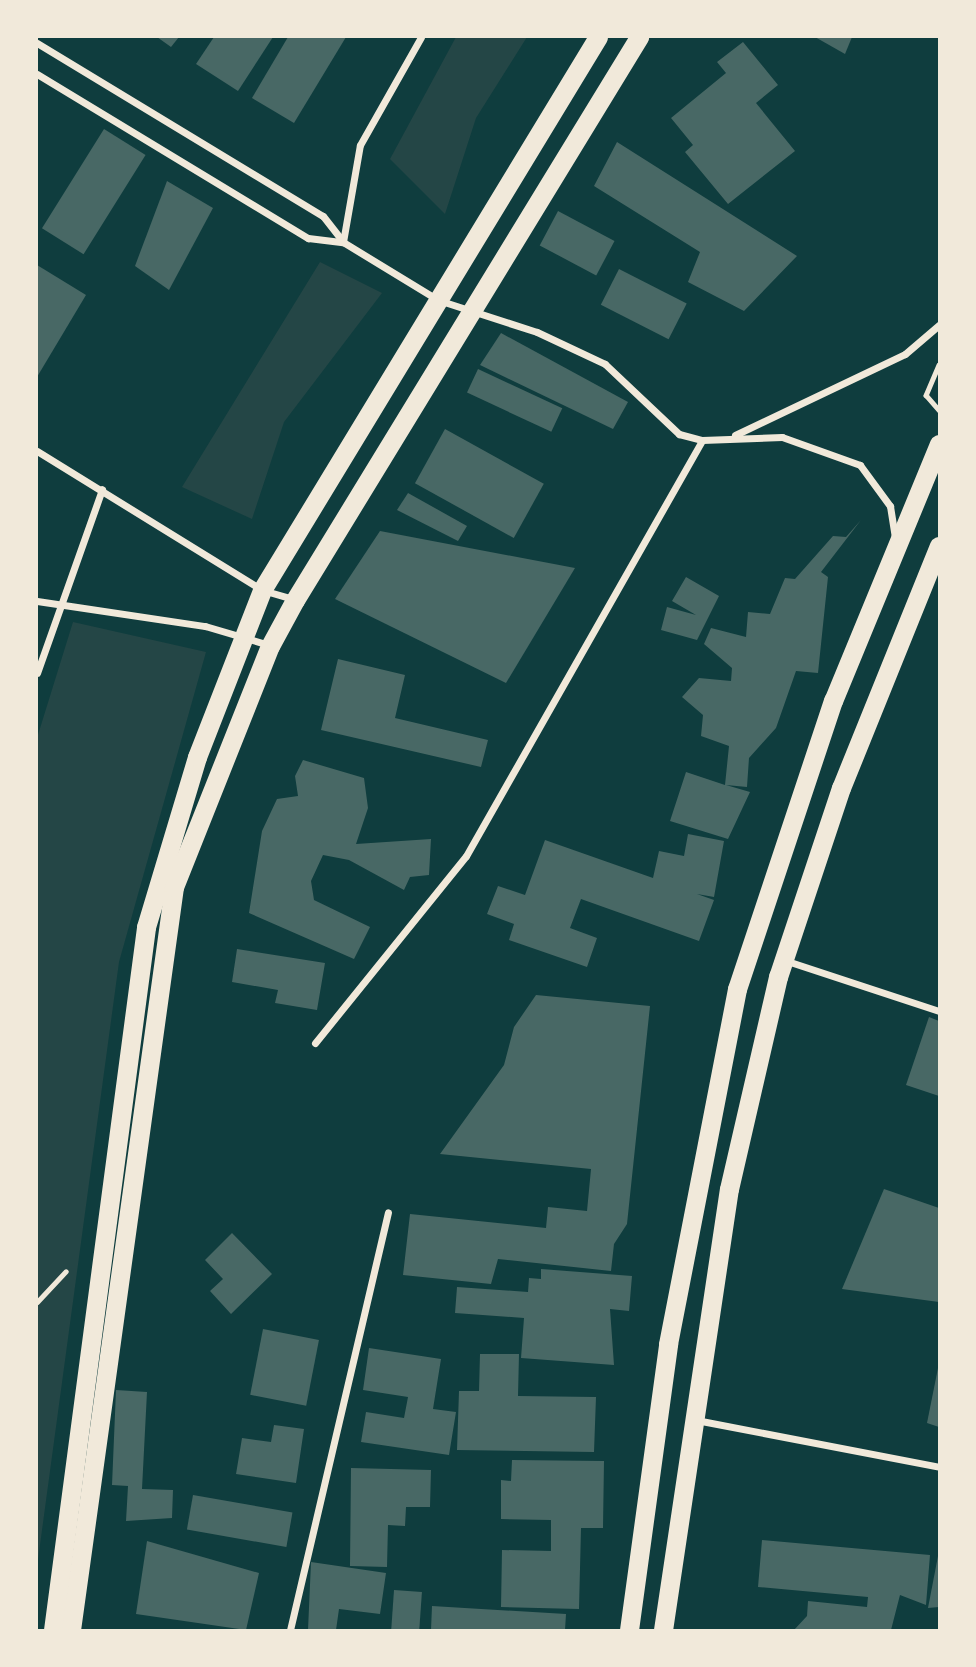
<!DOCTYPE html>
<style>
body{margin:0}
#map{position:relative;width:976px;height:1667px;overflow:hidden;background:#0f3d3e;font-family:Inter,sans-serif}
div>[style]{position:absolute}
.green>*{inset:0;background:#244646}
.building>*{inset:0;background:#486865;transform-origin:0 0}
.path>*{height:4.5px;margin:-2.25px;padding:0 2.25px;transform-origin:2.25px;border-radius:2.25px;background:#f1e9da}
.service>*{height:5px;margin:-2.5px;padding:0 2.5px;transform-origin:2.5px;border-radius:2.5px;background:#f1e9da}
.minor>*{height:7px;margin:-3.5px;padding:0 3.5px;transform-origin:3.5px;border-radius:3.5px;background:#f1e9da}
.trunk>*{height:19px;margin:-9.5px;padding:0 9.5px;transform-origin:9.5px;border-radius:9.5px;background:#f1e9da}
span{translate:-50% -50%;white-space:nowrap;text-align:center;line-height:1.15;-webkit-text-stroke:6px #f1e9da;paint-order:stroke}
.frame{position:absolute;inset:0;border:38px solid #f1e9da;pointer-events:none}
</style>
<div id="map">
<div class="green">
<div style="clip-path:polygon(456px 37px,527px 37px,476px 118px,445px 214px,390px 159px)"></div>
<div style="clip-path:polygon(320px 262px,382px 293px,284px 422px,252px 519px,182px 487px)"></div>
<div style="clip-path:polygon(73px 622px,206px 652px,119px 962px,37px 1567px,37px 738px)"></div>
</div>
<div class="building">
<div style="clip-path:polygon(157px 37px,179px 37px,171px 47px)"></div>
<div style="clip-path:polygon(214px 37px,273px 37px,238px 91px,196px 64px)"></div>
<div style="clip-path:polygon(288px 37px,346px 37px,294px 123px,252px 98px)"></div>
<div style="clip-path:polygon(815px 37px,852px 37px,845px 54px)"></div>
<div style="clip-path:polygon(743px 42px,778px 85px,756px 103px,795px 151px,728px 204px,685px 152px,693px 145px,671px 118px,726px 73px,717px 62px)"></div>
<div style="left:104px;top:129px;width:49px;height:117px;rotate:32deg"></div>
<div style="clip-path:polygon(617px 142px,797px 256px,744px 311px,688px 282px,700px 252px,594px 186px)"></div>
<div style="clip-path:polygon(167px 181px,213px 208px,169px 290px,135px 266px)"></div>
<div style="left:558px;top:211px;width:64px;height:39px;rotate:28deg"></div>
<div style="clip-path:polygon(37px 265px,86px 295px,37px 377px)"></div>
<div style="left:619px;top:269px;width:76px;height:40px;rotate:27deg"></div>
<div style="clip-path:polygon(501px 333px,628px 402px,613px 429px,480px 365px)"></div>
<div style="left:478px;top:369px;width:93px;height:26px;rotate:25deg"></div>
<div style="left:445px;top:429px;width:113px;height:62px;rotate:29deg"></div>
<div style="clip-path:polygon(408px 493px,467px 526px,458px 541px,397px 510px)"></div>
<div style="clip-path:polygon(861px 520px,821px 572px,828px 577px,818px 673px,796px 671px,776px 728px,749px 758px,747px 787px,726px 785px,750px 792px,728px 839px,670px 821px,686px 772px,725px 785px,729px 746px,701px 736px,703px 715px,682px 697px,699px 678px,731px 681px,732px 668px,704px 644px,711px 628px,746px 637px,748px 612px,770px 614px,785px 578px,795px 579px,833px 536px,846px 537px)"></div>
<div style="clip-path:polygon(380px 531px,575px 568px,506px 683px,335px 599px)"></div>
<div style="clip-path:polygon(686px 577px,719px 596px,697px 640px,661px 630px,667px 607px,696px 615px,672px 601px)"></div>
<div style="clip-path:polygon(338px 659px,405px 675px,395px 718px,488px 740px,481px 767px,321px 730px)"></div>
<div style="clip-path:polygon(303px 760px,364px 778px,368px 808px,356px 844px,431px 839px,429px 875px,410px 877px,404px 890px,349px 860px,323px 855px,311px 881px,314px 900px,370px 927px,354px 959px,249px 913px,262px 831px,277px 799px,298px 796px,295px 776px)"></div>
<div style="clip-path:polygon(688px 834px,724px 841px,714px 897px,697px 894px,714px 900px,699px 941px,581px 899px,570px 928px,597px 938px,587px 967px,509px 940px,514px 924px,487px 914px,498px 886px,525px 895px,545px 840px,653px 878px,659px 851px,684px 856px)"></div>
<div style="clip-path:polygon(237px 949px,325px 963px,317px 1010px,275px 1003px,278px 990px,232px 982px)"></div>
<div style="clip-path:polygon(536px 995px,650px 1006px,627px 1224px,614px 1244px,611px 1271px,498px 1259px,491px 1284px,403px 1275px,410px 1214px,546px 1228px,548px 1207px,587px 1211px,591px 1169px,440px 1154px,504px 1065px,514px 1027px)"></div>
<div style="clip-path:polygon(929px 1017px,939px 1021px,939px 1096px,906px 1085px)"></div>
<div style="clip-path:polygon(884px 1189px,939px 1208px,939px 1302px,842px 1289px)"></div>
<div style="clip-path:polygon(232px 1233px,272px 1274px,231px 1314px,210px 1291px,223px 1279px,205px 1260px)"></div>
<div style="clip-path:polygon(541px 1269px,632px 1276px,629px 1311px,610px 1309px,614px 1365px,521px 1358px,524px 1318px,455px 1313px,457px 1287px,528px 1292px,529px 1278px,541px 1279px)"></div>
<div style="left:263px;top:1329px;width:57px;height:67px;rotate:11deg"></div>
<div style="clip-path:polygon(369px 1348px,441px 1359px,433px 1409px,456px 1412px,449px 1455px,361px 1442px,366px 1412px,404px 1418px,408px 1397px,363px 1390px)"></div>
<div style="clip-path:polygon(480px 1354px,519px 1354px,518px 1396px,596px 1397px,594px 1452px,457px 1450px,459px 1391px,479px 1391px)"></div>
<div style="clip-path:polygon(939px 1363px,939px 1427px,927px 1423px)"></div>
<div style="clip-path:polygon(116px 1390px,147px 1392px,142px 1489px,173px 1490px,172px 1518px,126px 1521px,128px 1486px,112px 1485px)"></div>
<div style="clip-path:polygon(274px 1425px,304px 1429px,296px 1483px,236px 1474px,242px 1438px,271px 1442px)"></div>
<div style="clip-path:polygon(512px 1460px,604px 1461px,603px 1528px,581px 1528px,579px 1609px,501px 1607px,502px 1550px,551px 1551px,551px 1520px,501px 1519px,501px 1480px,511px 1481px)"></div>
<div style="clip-path:polygon(351px 1468px,431px 1470px,430px 1507px,406px 1507px,405px 1526px,388px 1525px,387px 1567px,350px 1566px)"></div>
<div style="left:193px;top:1495px;width:101px;height:35px;rotate:10deg"></div>
<div style="clip-path:polygon(762px 1540px,930px 1555px,926px 1605px,900px 1595px,891px 1630px,794px 1630px,807px 1616px,808px 1601px,867px 1607px,868px 1597px,758px 1587px)"></div>
<div style="clip-path:polygon(147px 1541px,259px 1573px,246px 1630px,136px 1614px)"></div>
<div style="clip-path:polygon(938px 1556px,939px 1607px,928px 1608px)"></div>
<div style="clip-path:polygon(311px 1562px,386px 1573px,380px 1614px,339px 1609px,336px 1630px,308px 1630px)"></div>
<div style="left:394px;top:1590px;width:28px;height:40px;rotate:4deg"></div>
<div style="clip-path:polygon(432px 1606px,566px 1614px,565px 1630px,431px 1630px)"></div>
</div>
<div class="path">
<div style="left:939px;top:365px;width:33px;rotate:113deg"></div>
<div style="left:926px;top:395px;width:20px;rotate:49deg"></div>
</div>
<div class="service">
<div style="left:37px;top:1302px;width:42px;rotate:-46.9deg"></div>
</div>
<div class="minor">
<div style="left:37px;top:43px;width:334px;rotate:31.2deg"></div>
<div style="left:323px;top:216px;width:33px;rotate:52deg"></div>
<div style="left:343px;top:242px;width:111px;rotate:31.4deg"></div>
<div style="left:438px;top:300px;width:104px;rotate:17.9deg"></div>
<div style="left:537px;top:332px;width:75px;rotate:25.2deg"></div>
<div style="left:605px;top:364px;width:102px;rotate:43.4deg"></div>
<div style="left:679px;top:434px;width:24px;rotate:15deg"></div>
<div style="left:702px;top:440px;width:80px;rotate:-2.1deg"></div>
<div style="left:782px;top:437px;width:83px;rotate:19.7deg"></div>
<div style="left:860px;top:465px;width:51px;rotate:53.8deg"></div>
<div style="left:890px;top:506px;width:30px;rotate:81deg"></div>
<div style="left:37px;top:74px;width:317px;rotate:31.2deg"></div>
<div style="left:308px;top:238px;width:35px;rotate:7deg"></div>
<div style="left:343px;top:242px;width:98px;rotate:-80.1deg"></div>
<div style="left:360px;top:145px;width:124px;rotate:-60.5deg"></div>
<div style="left:735px;top:435px;width:188px;rotate:-25.5deg"></div>
<div style="left:905px;top:354px;width:45px;rotate:-40.5deg"></div>
<div style="left:37px;top:451px;width:264px;rotate:31.7deg"></div>
<div style="left:262px;top:590px;width:32px;rotate:16deg"></div>
<div style="left:37px;top:601px;width:170px;rotate:8.5deg"></div>
<div style="left:205px;top:626px;width:67px;rotate:16.5deg"></div>
<div style="left:37px;top:673px;width:195px;rotate:-70.5deg"></div>
<div style="left:787px;top:961px;width:160px;rotate:18.2deg"></div>
<div style="left:315px;top:1043px;width:240px;rotate:-51.1deg"></div>
<div style="left:466px;top:856px;width:478px;rotate:-60.4deg"></div>
<div style="left:696px;top:1420px;width:248px;rotate:10.9deg"></div>
<div style="left:290px;top:1630px;width:429px;rotate:-76.8deg"></div>
</div>
<div class="trunk">
<div style="left:53px;top:1630px;width:709px;rotate:-82.46deg"></div>
<div style="left:146px;top:927px;width:177px;rotate:-73.3deg"></div>
<div style="left:197px;top:757px;width:179px;rotate:-68.7deg"></div>
<div style="left:262px;top:590px;width:647px;rotate:-58.72deg"></div>
<div style="left:71px;top:1630px;width:750px;rotate:-82.11deg"></div>
<div style="left:174px;top:887px;width:259px;rotate:-68.3deg"></div>
<div style="left:270px;top:646px;width:52px;rotate:-61.5deg"></div>
<div style="left:295px;top:600px;width:660px;rotate:-58.57deg"></div>
<div style="left:629px;top:1630px;width:289px;rotate:-82.2deg"></div>
<div style="left:668px;top:1344px;width:362px;rotate:-79deg"></div>
<div style="left:737px;top:989px;width:304px;rotate:-71.6deg"></div>
<div style="left:833px;top:701px;width:278px;rotate:-67.6deg"></div>
<div style="left:663px;top:1630px;width:446px;rotate:-81.5deg"></div>
<div style="left:729px;top:1189px;width:218px;rotate:-77deg"></div>
<div style="left:778px;top:977px;width:199px;rotate:-71.6deg"></div>
<div style="left:841px;top:788px;width:261px;rotate:-68deg"></div>
</div>
<div class="frame"></div>
</div>
